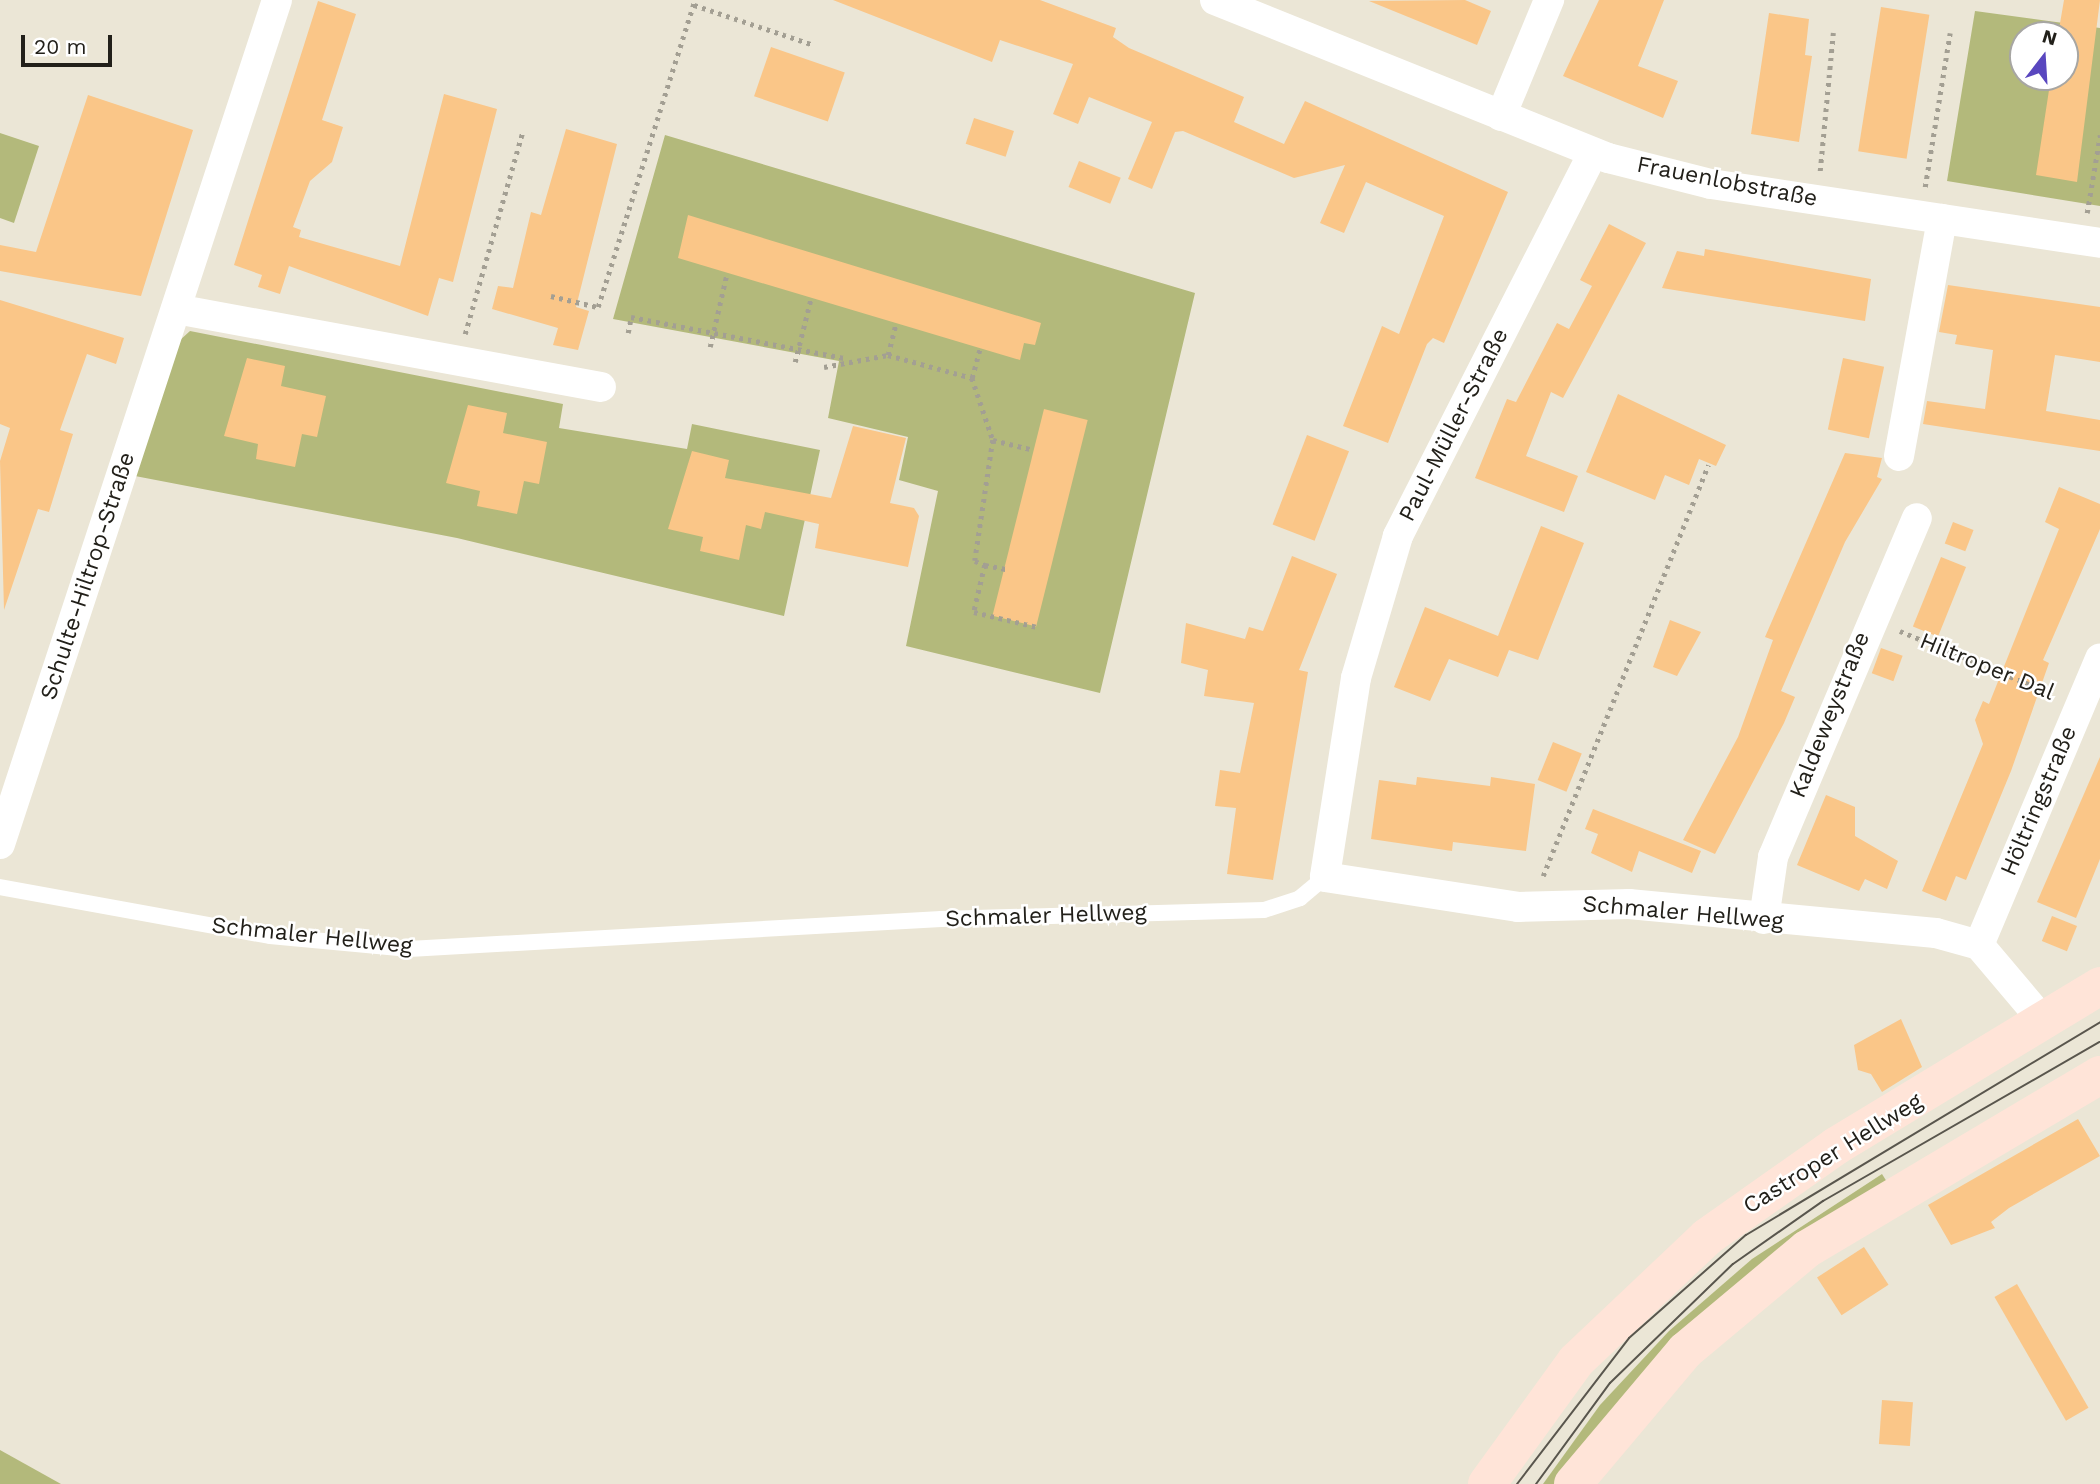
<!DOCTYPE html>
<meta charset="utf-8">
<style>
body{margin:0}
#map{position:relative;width:2100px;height:1484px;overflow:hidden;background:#ebe6d6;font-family:"Work Sans",sans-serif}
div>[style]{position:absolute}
.green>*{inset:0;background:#b3b97b}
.building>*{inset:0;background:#fac688;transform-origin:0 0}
.path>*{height:4.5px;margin-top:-2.25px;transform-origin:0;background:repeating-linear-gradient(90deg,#a39f93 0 3.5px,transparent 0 8.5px)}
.lane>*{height:16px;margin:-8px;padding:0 8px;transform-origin:8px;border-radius:8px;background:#fff}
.street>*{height:30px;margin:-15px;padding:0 15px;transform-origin:15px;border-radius:15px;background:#fff}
.secondary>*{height:38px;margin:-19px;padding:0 19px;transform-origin:19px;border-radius:19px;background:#ffe4d8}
.tram>*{height:2px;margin:-1px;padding:0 1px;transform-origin:1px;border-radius:1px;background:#59564d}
span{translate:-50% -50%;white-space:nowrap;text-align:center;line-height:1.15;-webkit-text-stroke:5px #fff;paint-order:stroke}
.street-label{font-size:23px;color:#22201a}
.north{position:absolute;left:2009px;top:21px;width:70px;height:70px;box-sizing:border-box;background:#fff;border:2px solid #a7a6a3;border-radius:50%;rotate:17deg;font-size:19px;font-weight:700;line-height:28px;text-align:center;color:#22201a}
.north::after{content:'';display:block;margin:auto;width:24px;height:32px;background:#5947bf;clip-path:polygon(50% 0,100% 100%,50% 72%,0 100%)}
.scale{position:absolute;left:21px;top:35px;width:91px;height:32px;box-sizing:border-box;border:4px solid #22201a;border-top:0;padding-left:9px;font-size:21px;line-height:24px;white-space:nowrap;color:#22201a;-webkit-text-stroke:5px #fff;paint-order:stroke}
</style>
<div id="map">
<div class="green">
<div style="clip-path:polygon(evenodd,1975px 11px,2100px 28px,2100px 206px,1947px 181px,1975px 11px,2023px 35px,2065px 35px,2065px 77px,2023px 77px,2023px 35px)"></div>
<div style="clip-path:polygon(0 133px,39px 146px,14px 223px,0 218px)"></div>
<div style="clip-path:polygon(665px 135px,1195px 293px,1100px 693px,906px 646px,938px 491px,899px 480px,908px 437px,828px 418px,839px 361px,613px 319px)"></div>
<div style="clip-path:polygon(190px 331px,563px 404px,559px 428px,687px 449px,692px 424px,820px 450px,784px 616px,457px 538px,135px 476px,179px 341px)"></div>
<div style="clip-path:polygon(1882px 1174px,1887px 1182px,1558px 1484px,1543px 1484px,1600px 1405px,1669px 1331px,1752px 1259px)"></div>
<div style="clip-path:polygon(0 1450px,61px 1484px,0 1484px)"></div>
</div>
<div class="building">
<div style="clip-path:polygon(833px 0,1040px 0,1116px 28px,1113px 37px,1129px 48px,1244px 97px,1234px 122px,1284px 144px,1305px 101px,1508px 192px,1444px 343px,1433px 338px,1427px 344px,1388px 443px,1343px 426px,1382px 326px,1399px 334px,1444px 216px,1366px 182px,1344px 233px,1320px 223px,1345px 165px,1294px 178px,1183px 131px,1175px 132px,1152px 189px,1128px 179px,1152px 122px,1089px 97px,1078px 124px,1053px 114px,1073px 64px,1000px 40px,992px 62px)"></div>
<div style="clip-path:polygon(1465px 0,1491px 11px,1477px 45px,1369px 1px)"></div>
<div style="clip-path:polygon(1599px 0,1664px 0,1638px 66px,1678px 81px,1663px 118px,1563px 76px)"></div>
<div style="clip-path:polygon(2064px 0,2100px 0,2077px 182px,2036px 175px,2051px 77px,2065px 77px,2065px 35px,2058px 35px)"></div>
<div style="clip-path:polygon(318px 1px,356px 14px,322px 120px,343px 127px,332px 162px,310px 181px,293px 227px,301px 230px,299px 237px,400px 266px,444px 94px,497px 109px,453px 282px,439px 278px,428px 316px,289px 266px,280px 294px,258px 287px,262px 275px,234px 265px)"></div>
<div style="left:1881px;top:7px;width:49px;height:146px;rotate:9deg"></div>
<div style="clip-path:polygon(1769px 13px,1809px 19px,1805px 55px,1812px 56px,1799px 142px,1751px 134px)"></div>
<div style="left:771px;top:47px;width:78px;height:52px;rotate:19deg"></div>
<div style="clip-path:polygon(88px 95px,193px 130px,141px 296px,0 271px,0 245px,36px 252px)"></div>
<div style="left:974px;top:118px;width:42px;height:27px;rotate:18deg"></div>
<div style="clip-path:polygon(566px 129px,617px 144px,576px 307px,589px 311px,578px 350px,553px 345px,558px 328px,492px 309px,498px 286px,513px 288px,531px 212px,541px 215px)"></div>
<div style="left:1079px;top:161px;width:45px;height:28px;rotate:22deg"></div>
<div style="clip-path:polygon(688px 215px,1041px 323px,1035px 345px,1024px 343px,1020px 360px,678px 258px)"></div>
<div style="clip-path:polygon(1609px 224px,1646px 243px,1563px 398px,1551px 392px,1526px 456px,1578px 476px,1564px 512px,1475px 478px,1507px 399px,1516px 402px,1557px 323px,1569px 329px,1592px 286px,1580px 280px)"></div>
<div style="clip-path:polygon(1705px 249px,1871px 279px,1865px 321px,1662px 288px,1677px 251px,1704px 256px)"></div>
<div style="clip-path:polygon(1948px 285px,2100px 307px,2100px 362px,2055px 355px,2046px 411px,2100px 420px,2100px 451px,1923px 424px,1927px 401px,1985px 409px,1993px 350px,1955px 344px,1957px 335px,1939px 332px)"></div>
<div style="clip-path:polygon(0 300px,124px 338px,116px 364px,87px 354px,60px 430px,73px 434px,49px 512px,38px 509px,4px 610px,0 461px,10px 428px,0 424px)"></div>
<div style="clip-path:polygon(247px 358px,285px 366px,281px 386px,326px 396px,317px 437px,302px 434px,295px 467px,256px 459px,258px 444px,224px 436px)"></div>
<div style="left:1843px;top:358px;width:42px;height:73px;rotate:12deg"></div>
<div style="clip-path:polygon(1618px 394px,1726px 445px,1716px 466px,1699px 459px,1689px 485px,1665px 475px,1655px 500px,1586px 472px)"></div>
<div style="clip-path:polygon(468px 405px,507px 413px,503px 433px,547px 442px,539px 484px,524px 481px,517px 514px,477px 506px,480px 491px,446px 483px)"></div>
<div style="left:1044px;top:409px;width:45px;height:213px;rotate:14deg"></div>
<div style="clip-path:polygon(853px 426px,906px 438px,890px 503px,914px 508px,919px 516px,908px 567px,815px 548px,819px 524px,765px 512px,761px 529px,746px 525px,739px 560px,700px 551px,703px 537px,668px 529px,692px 451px,729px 460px,725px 478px,831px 498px)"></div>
<div style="left:1307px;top:435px;width:45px;height:96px;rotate:21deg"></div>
<div style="clip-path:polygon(1845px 453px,1882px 458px,1877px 477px,1882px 479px,1845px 542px,1781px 691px,1795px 697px,1784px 723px,1715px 854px,1683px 840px,1738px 737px,1773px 640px,1765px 637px)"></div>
<div style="clip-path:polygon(2059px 487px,2100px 504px,2100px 529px,2043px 660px,2049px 663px,2011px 771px,1966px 880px,1956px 876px,1946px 901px,1922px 891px,1983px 744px,1975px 720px,1983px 701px,1989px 704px,2059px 529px,2045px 522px)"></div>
<div style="left:1953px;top:522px;width:22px;height:23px;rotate:21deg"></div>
<div style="clip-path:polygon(1541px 526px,1584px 543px,1538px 660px,1509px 650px,1498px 677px,1449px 659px,1430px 701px,1394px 687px,1425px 607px,1498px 636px)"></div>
<div style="clip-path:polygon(1292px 556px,1337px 574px,1299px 670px,1308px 672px,1273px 880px,1227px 874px,1236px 808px,1215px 806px,1220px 770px,1240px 773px,1254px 703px,1204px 696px,1208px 670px,1181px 663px,1186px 623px,1245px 639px,1249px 627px,1263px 631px)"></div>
<div style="left:1941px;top:557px;width:27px;height:75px;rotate:22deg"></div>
<div style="clip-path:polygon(1670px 620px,1701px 632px,1677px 676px,1653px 667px)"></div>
<div style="left:1881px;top:648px;width:23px;height:27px;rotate:20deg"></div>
<div style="left:1553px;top:742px;width:31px;height:41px;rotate:22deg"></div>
<div style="clip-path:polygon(2100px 757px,2100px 859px,2076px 918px,2037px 902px)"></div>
<div style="clip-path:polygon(1417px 777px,1490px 786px,1491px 777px,1535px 784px,1526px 851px,1453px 842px,1452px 851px,1371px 839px,1379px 780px,1416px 785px)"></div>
<div style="clip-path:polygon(1826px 795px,1855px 807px,1855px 836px,1898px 861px,1887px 889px,1865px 879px,1859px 891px,1797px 865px)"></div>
<div style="clip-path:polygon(1593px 809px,1701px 851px,1692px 873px,1639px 851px,1632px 872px,1591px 853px,1598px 834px,1585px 829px)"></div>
<div style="left:2052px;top:916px;width:27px;height:27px;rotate:22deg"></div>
<div style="clip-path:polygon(1901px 1019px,1922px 1067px,1882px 1092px,1871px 1074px,1858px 1070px,1854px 1045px)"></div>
<div style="clip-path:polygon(2078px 1119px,2100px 1156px,2009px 1208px,1991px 1222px,1995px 1228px,1951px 1245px,1928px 1205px)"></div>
<div style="left:1864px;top:1247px;width:45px;height:56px;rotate:57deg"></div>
<div style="left:2017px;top:1284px;width:143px;height:26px;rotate:60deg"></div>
<div style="left:1882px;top:1400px;width:31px;height:44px;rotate:4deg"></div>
</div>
<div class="path">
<div style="left:694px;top:5px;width:126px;rotate:18.4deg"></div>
<div style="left:1820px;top:171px;width:139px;rotate:-84.6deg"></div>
<div style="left:1925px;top:187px;width:156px;rotate:-80.8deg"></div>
<div style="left:2087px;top:213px;width:79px;rotate:-80.5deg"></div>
<div style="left:551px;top:296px;width:48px;rotate:13.2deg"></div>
<div style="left:598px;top:307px;width:322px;rotate:-72.5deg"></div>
<div style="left:628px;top:333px;width:16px;rotate:-79deg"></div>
<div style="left:631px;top:317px;width:217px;rotate:10.9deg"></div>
<div style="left:465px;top:334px;width:211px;rotate:-74.1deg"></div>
<div style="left:710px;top:347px;width:76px;rotate:-77.1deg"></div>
<div style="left:888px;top:355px;width:32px;rotate:-76deg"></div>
<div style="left:795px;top:362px;width:66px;rotate:-76deg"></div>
<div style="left:824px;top:367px;width:65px;rotate:-10.6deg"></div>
<div style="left:888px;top:355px;width:87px;rotate:15.3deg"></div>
<div style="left:972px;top:378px;width:65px;rotate:71.3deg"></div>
<div style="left:993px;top:440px;width:122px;rotate:98.5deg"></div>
<div style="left:975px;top:561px;width:11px;rotate:22deg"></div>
<div style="left:985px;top:565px;width:48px;rotate:103.2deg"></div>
<div style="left:974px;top:612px;width:65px;rotate:13.4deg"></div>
<div style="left:972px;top:378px;width:30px;rotate:-75deg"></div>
<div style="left:993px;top:440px;width:42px;rotate:13.7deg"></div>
<div style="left:985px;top:565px;width:21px;rotate:11deg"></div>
<div style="left:1900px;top:631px;width:165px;rotate:22.4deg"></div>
<div style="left:1543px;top:876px;width:443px;rotate:-68.1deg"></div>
</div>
<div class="lane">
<div style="left:0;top:887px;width:274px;rotate:10.3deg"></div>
<div style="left:270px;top:936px;width:140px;rotate:5.3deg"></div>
<div style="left:409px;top:949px;width:533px;rotate:-3.23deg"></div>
<div style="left:941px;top:919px;width:323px;rotate:-1.6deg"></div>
<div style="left:1264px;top:910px;width:38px;rotate:-18deg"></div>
<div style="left:1300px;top:898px;width:33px;rotate:-40deg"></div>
</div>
<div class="street">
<div style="left:1215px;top:0;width:424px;rotate:21.9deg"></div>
<div style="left:1608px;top:158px;width:106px;rotate:14.2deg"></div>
<div style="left:1711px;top:184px;width:393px;rotate:8.6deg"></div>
<div style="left:1501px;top:116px;width:126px;rotate:-67.5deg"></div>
<div style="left:1593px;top:153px;width:430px;rotate:117deg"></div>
<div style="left:1398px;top:536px;width:148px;rotate:106.5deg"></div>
<div style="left:1356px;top:678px;width:201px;rotate:98.9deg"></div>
<div style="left:1325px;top:877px;width:195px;rotate:8.8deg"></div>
<div style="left:1518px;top:907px;width:111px;rotate:-1.5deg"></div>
<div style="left:1629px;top:904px;width:308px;rotate:5.4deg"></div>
<div style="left:1936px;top:933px;width:45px;rotate:15.6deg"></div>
<div style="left:1979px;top:945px;width:102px;rotate:49.8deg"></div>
<div style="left:176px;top:309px;width:432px;rotate:10.4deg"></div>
<div style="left:1899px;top:456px;width:241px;rotate:-79.7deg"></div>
<div style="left:0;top:844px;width:888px;rotate:-71.83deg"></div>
<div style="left:1764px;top:919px;width:63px;rotate:-81.7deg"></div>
<div style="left:1773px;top:857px;width:368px;rotate:-67deg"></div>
<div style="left:1979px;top:945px;width:311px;rotate:-67.1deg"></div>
</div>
<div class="secondary">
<div style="left:1487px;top:1484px;width:152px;rotate:-54.1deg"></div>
<div style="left:1576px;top:1361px;width:180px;rotate:-43.4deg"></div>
<div style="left:1707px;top:1237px;width:158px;rotate:-35.2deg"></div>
<div style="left:1836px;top:1146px;width:309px;rotate:-31.2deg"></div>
<div style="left:1573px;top:1484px;width:174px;rotate:-49.9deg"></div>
<div style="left:1685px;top:1351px;width:159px;rotate:-39.9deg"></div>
<div style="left:1807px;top:1249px;width:341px;rotate:-30.7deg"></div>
</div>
<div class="tram">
<div style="left:1517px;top:1484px;width:184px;rotate:-52.5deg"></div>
<div style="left:1629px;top:1338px;width:156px;rotate:-41.4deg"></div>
<div style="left:1746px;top:1235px;width:413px;rotate:-31deg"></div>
<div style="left:1536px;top:1484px;width:125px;rotate:-53.8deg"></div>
<div style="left:1610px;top:1383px;width:171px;rotate:-44.1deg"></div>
<div style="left:1733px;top:1264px;width:110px;rotate:-35deg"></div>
<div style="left:1823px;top:1201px;width:319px;rotate:-29.9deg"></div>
</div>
<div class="street-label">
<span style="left:1727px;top:182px;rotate:11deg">Frauenlobstraße</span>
<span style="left:1454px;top:425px;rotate:-63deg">Paul-Müller-Straße</span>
<span style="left:88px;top:576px;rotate:-72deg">Schulte-Hiltrop-Straße</span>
<span style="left:1987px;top:667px;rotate:22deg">Hiltroper Dal</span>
<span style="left:1830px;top:715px;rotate:-68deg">Kaldeweystraße</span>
<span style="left:2039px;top:801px;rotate:-67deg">Höltringstraße</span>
<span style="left:1683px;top:913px;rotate:5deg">Schmaler Hellweg</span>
<span style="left:1046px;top:916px;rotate:-2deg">Schmaler Hellweg</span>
<span style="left:312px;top:936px;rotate:6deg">Schmaler Hellweg</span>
<span style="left:1833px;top:1154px;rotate:-32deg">Castroper Hellweg</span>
</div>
<div class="north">N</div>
<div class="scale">20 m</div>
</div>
